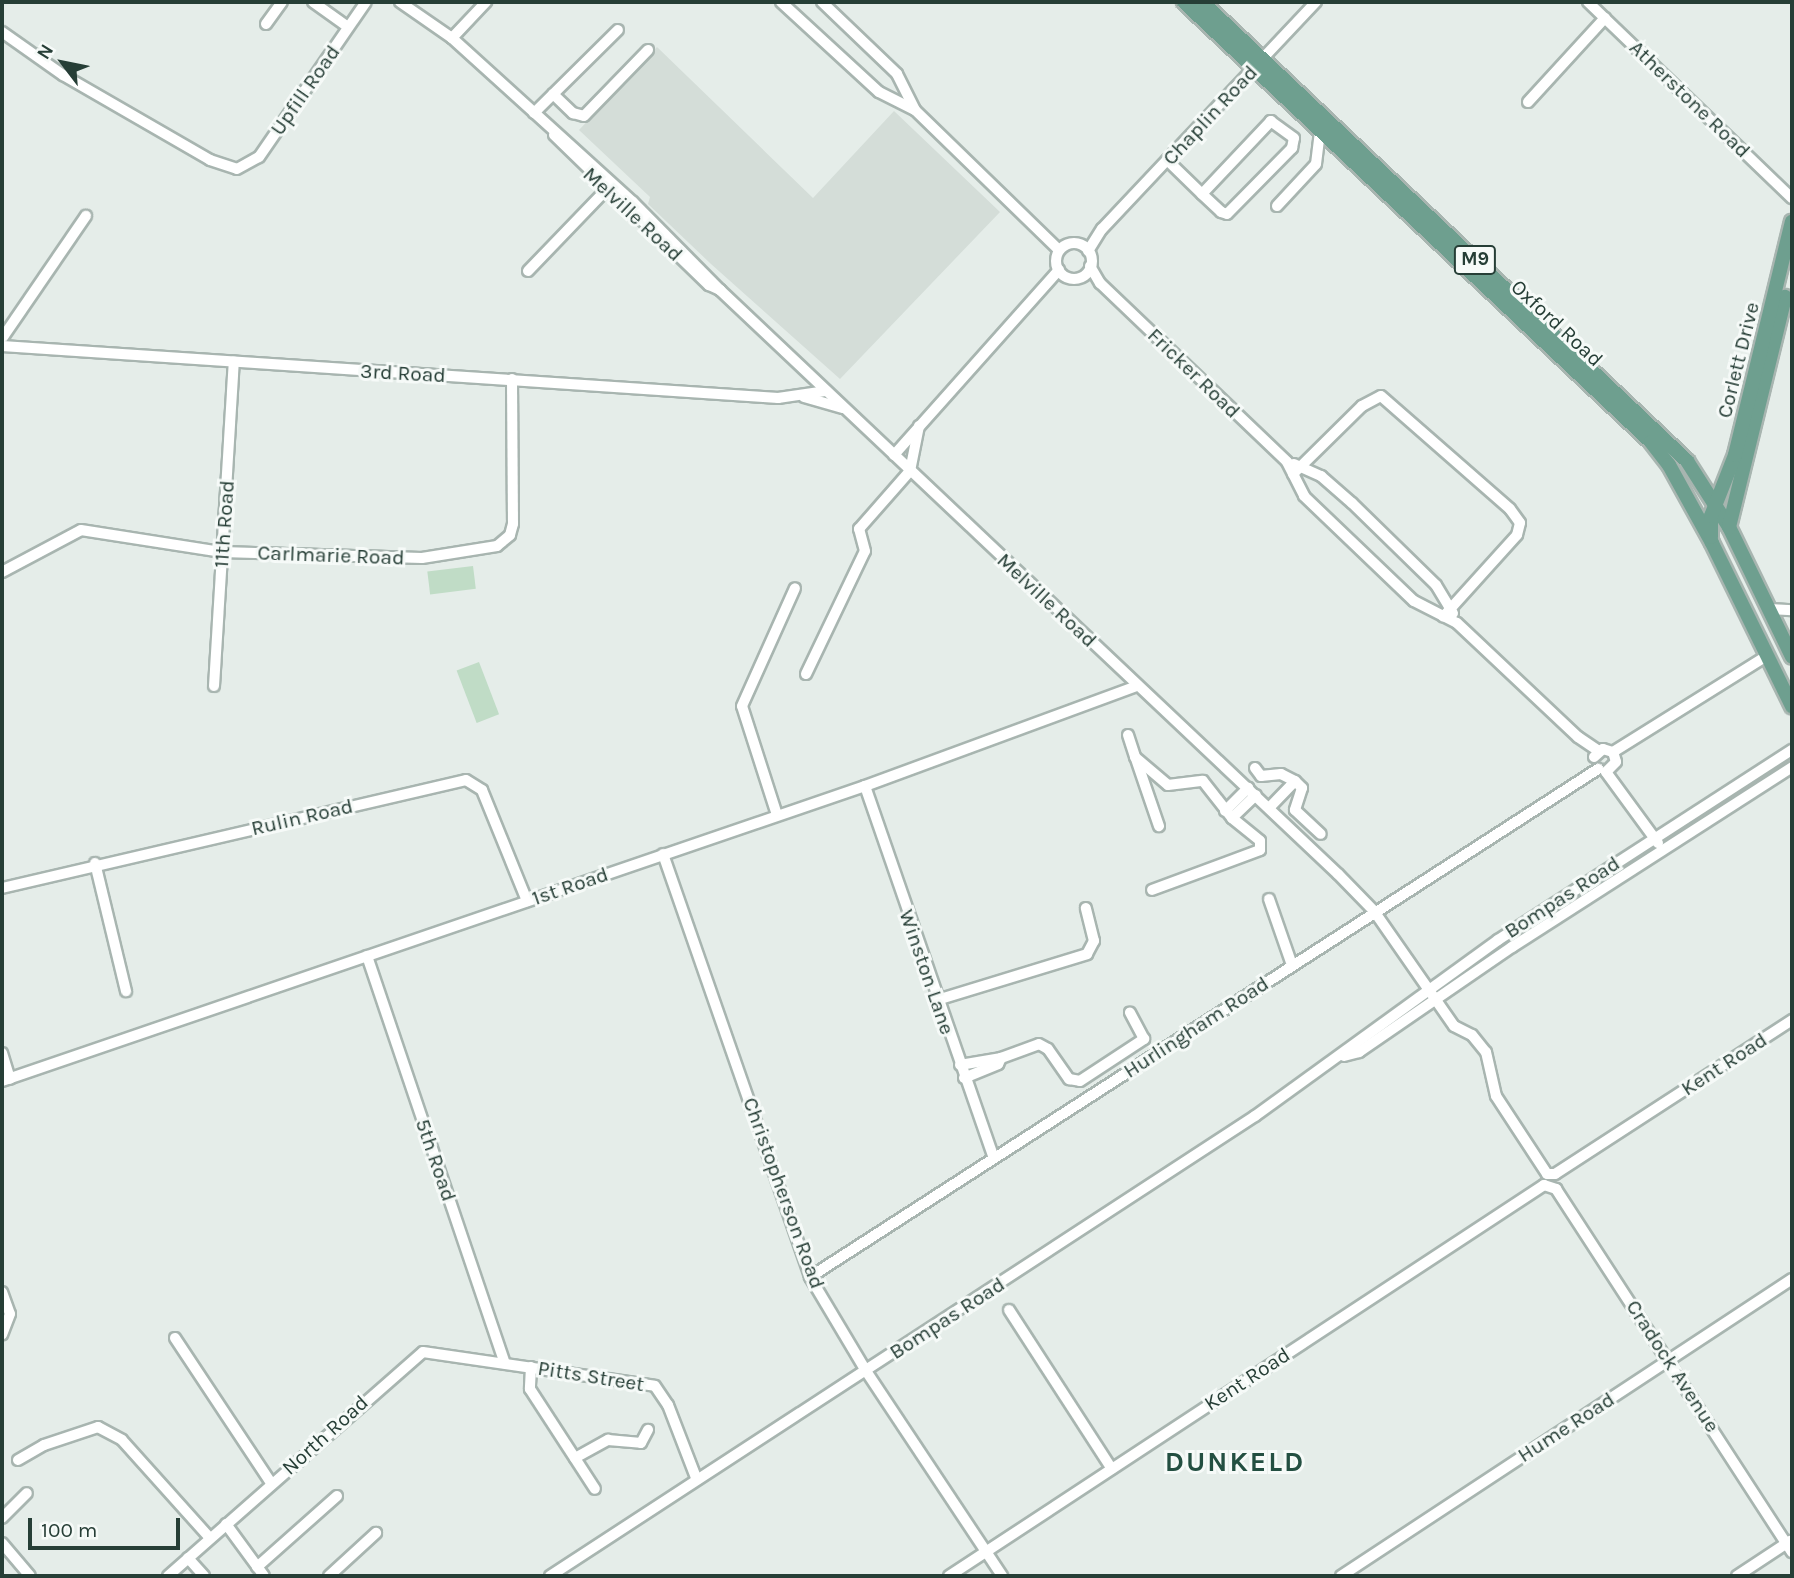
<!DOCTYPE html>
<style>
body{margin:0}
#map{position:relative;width:1794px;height:1578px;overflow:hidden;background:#e5ede9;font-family:Karla,sans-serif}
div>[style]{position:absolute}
.built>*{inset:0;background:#d4ddd8}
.green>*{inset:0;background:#c0dcc6;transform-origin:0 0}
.roads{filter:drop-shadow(2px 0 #a8b5b0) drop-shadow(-2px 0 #a8b5b0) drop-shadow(0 2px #a8b5b0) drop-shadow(0 -2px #a8b5b0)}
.minor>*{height:10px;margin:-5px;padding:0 5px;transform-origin:5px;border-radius:5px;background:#fff}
.minor>.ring{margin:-5px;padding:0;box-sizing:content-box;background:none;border:10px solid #fff;border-radius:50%}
.major>*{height:14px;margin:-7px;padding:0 7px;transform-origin:7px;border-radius:7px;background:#6e9f8f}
span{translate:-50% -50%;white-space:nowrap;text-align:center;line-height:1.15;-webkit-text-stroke:6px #f6faf8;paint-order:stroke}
.shield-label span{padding:2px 5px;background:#f6faf8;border:2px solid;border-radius:5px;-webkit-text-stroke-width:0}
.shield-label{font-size:19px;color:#263e36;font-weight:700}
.street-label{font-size:21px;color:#263e36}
.district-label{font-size:28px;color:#234f41;font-weight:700;letter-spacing:2px}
.frame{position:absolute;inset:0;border:4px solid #263e36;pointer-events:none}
.north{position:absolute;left:28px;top:28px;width:70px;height:70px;-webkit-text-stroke:5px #f6faf8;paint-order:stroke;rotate:302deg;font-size:19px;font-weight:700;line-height:28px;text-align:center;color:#263e36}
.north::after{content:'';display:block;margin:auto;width:24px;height:32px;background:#263e36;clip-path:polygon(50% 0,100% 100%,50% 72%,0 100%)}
.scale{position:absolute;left:28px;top:1518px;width:152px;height:32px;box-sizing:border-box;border:4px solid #263e36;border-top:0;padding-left:9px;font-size:21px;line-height:24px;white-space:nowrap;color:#263e36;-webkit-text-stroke:5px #f6faf8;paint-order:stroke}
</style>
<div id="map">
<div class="built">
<div style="clip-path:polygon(657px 47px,813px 198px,894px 111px,1000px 212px,840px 379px,711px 264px,648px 204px,650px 197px,579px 130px)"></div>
</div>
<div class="green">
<div style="left:473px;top:566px;width:23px;height:46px;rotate:83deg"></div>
<div style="left:479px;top:662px;width:56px;height:24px;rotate:69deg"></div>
</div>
<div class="roads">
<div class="minor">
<div style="left:313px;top:2px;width:43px;rotate:35.5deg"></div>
<div style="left:400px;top:2px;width:63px;rotate:34.7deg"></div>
<div style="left:452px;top:38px;width:244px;rotate:42.2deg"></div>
<div style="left:633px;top:202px;width:124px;rotate:45.3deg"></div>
<div style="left:720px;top:290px;width:850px;rotate:43.38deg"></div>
<div style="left:1338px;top:874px;width:52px;rotate:45.8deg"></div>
<div style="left:1374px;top:911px;width:140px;rotate:55.2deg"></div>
<div style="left:1454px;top:1026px;width:20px;rotate:27deg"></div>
<div style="left:1472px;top:1035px;width:22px;rotate:51deg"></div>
<div style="left:1486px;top:1052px;width:45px;rotate:77.2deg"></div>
<div style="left:1496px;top:1096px;width:93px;rotate:56.8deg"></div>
<div style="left:1547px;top:1174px;width:8px"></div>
<div style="left:1555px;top:1174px;width:283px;rotate:-33deg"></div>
<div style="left:781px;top:2px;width:133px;rotate:42.6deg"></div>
<div style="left:879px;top:92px;width:40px;rotate:26.6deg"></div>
<div style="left:915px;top:110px;width:201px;rotate:44.2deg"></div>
<div style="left:822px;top:2px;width:104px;rotate:43.8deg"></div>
<div style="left:897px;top:74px;width:40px;rotate:63.4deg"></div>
<div style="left:1588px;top:2px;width:283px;rotate:43.9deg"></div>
<div style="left:266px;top:24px;width:27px;rotate:-54deg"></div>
<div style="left:2px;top:32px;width:75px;rotate:35.2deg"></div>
<div style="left:63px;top:75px;width:170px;rotate:30deg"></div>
<div style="left:210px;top:160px;width:28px;rotate:18deg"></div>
<div style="left:237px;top:169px;width:25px;rotate:-29deg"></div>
<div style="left:259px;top:157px;width:188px;rotate:-55.4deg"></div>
<div style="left:452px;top:38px;width:50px;rotate:-46.6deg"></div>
<div style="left:553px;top:94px;width:28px;rotate:44deg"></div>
<div style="left:573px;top:113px;width:11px;rotate:15deg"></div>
<div style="left:584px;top:116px;width:92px;rotate:-45.9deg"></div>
<div style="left:1528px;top:102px;width:114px;rotate:-47.5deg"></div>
<div style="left:534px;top:113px;width:118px;rotate:-44.7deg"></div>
<div style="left:554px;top:135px;width:216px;rotate:44.1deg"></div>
<div style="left:709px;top:285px;width:12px;rotate:24deg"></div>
<div style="left:1167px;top:160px;width:49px;rotate:44.2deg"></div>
<div style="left:1202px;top:194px;width:26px;rotate:43deg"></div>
<div style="left:1221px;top:212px;width:6px;rotate:18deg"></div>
<div style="left:1227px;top:214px;width:93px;rotate:-45.4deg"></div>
<div style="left:1292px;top:148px;width:10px;rotate:-79deg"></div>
<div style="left:1294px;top:138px;width:29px;rotate:-144deg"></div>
<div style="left:1271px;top:121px;width:100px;rotate:133.4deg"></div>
<div style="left:1277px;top:206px;width:57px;rotate:-47.1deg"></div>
<div style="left:1316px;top:164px;width:35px;rotate:-83deg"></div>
<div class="ring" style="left:1056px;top:243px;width:26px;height:26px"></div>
<div style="left:1088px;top:251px;width:26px;rotate:-58deg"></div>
<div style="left:1102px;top:229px;width:312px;rotate:-46.7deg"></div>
<div style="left:1090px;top:266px;width:20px;rotate:60deg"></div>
<div style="left:1100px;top:283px;width:259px;rotate:43.7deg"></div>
<div style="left:1287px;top:462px;width:38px;rotate:63deg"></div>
<div style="left:1304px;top:496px;width:152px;rotate:43.7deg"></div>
<div style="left:1414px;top:601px;width:48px;rotate:27.1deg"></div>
<div style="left:1457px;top:623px;width:166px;rotate:43.3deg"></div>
<div style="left:1578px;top:737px;width:25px;rotate:34deg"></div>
<div style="left:528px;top:271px;width:114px;rotate:-46.1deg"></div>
<div style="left:3px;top:337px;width:147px;rotate:-55.6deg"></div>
<div style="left:2px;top:346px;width:778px;rotate:3.83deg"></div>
<div style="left:778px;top:398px;width:49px;rotate:-8.3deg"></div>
<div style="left:804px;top:397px;width:40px;rotate:16deg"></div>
<div style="left:894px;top:455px;width:248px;rotate:-48.3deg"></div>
<div style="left:1294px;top:464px;width:30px;rotate:24deg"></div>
<div style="left:1321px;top:476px;width:41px;rotate:41.1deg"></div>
<div style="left:1352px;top:503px;width:117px;rotate:44.3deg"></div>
<div style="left:1436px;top:585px;width:33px;rotate:59deg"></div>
<div style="left:1293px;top:474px;width:97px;rotate:-44.6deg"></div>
<div style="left:1362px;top:406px;width:21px;rotate:-28deg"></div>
<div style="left:1381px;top:396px;width:171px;rotate:41.2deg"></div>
<div style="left:1510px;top:509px;width:17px;rotate:54deg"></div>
<div style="left:1520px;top:523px;width:12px;rotate:104deg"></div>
<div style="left:1517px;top:535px;width:110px;rotate:132.1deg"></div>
<div style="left:2px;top:572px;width:89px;rotate:-28deg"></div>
<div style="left:81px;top:530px;width:143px;rotate:8.9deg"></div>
<div style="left:222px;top:552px;width:200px;rotate:1.7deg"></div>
<div style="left:422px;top:558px;width:76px;rotate:-9.1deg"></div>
<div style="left:497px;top:546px;width:17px;rotate:-40deg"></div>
<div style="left:510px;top:535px;width:11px;rotate:-75deg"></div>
<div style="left:513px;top:524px;width:145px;rotate:-90.4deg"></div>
<div style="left:1770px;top:609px;width:22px;rotate:3deg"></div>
<div style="left:806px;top:674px;width:136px;rotate:-64.4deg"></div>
<div style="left:865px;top:551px;width:23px;rotate:-105deg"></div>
<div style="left:859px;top:529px;width:77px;rotate:-48.7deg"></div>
<div style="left:910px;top:471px;width:46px;rotate:-78.7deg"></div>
<div style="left:214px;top:686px;width:325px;rotate:-86.5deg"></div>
<div style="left:1128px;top:735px;width:23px;rotate:72deg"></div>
<div style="left:1135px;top:757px;width:43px;rotate:40.3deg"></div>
<div style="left:1168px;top:785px;width:35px;rotate:-7deg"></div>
<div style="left:1203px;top:781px;width:47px;rotate:51.9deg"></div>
<div style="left:1232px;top:818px;width:36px;rotate:39deg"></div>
<div style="left:1260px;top:841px;width:9px;rotate:90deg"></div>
<div style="left:1260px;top:850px;width:115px;rotate:159.7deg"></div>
<div style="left:1613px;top:752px;width:183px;rotate:-32deg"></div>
<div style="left:1594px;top:757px;width:12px;rotate:-42deg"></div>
<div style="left:1603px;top:749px;width:10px;rotate:17deg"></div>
<div style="left:1613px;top:752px;width:10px;rotate:73deg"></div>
<div style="left:1616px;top:762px;width:14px;rotate:135deg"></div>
<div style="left:1136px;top:759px;width:71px;rotate:71.1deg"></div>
<div style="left:1255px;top:768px;width:10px;rotate:53deg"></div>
<div style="left:1261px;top:776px;width:20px;rotate:-6deg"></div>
<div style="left:1281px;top:774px;width:16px;rotate:27deg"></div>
<div style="left:1606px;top:772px;width:88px;rotate:53.8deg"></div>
<div style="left:865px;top:786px;width:392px;rotate:70.9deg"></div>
<div style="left:1269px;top:808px;width:37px;rotate:-46deg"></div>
<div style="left:1295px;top:781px;width:10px;rotate:45deg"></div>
<div style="left:1302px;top:788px;width:23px;rotate:108deg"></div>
<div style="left:1295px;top:810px;width:35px;rotate:43deg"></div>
<div style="left:1225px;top:811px;width:33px;rotate:-45deg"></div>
<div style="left:777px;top:815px;width:114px;rotate:-107.8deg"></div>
<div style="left:742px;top:706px;width:129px;rotate:-65.8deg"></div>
<div style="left:1232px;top:818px;width:33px;rotate:-44deg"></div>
<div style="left:663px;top:854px;width:448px;rotate:70.8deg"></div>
<div style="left:810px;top:1277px;width:109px;rotate:59.2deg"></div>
<div style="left:866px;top:1371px;width:246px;rotate:56.4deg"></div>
<div style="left:95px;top:863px;width:132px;rotate:76.4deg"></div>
<div style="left:2px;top:888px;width:476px;rotate:-13.1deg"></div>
<div style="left:466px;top:780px;width:19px;rotate:32deg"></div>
<div style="left:482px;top:790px;width:120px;rotate:67.9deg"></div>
<div style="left:1269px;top:899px;width:70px;rotate:70.8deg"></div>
<div style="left:367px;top:956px;width:430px;rotate:71.3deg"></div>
<div style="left:937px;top:1000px;width:157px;rotate:-17deg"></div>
<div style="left:1087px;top:954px;width:15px;rotate:-62deg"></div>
<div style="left:1094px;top:941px;width:34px;rotate:-104deg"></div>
<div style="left:2px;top:1053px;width:27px;rotate:73deg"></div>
<div style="left:1344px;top:1056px;width:16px;rotate:-15deg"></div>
<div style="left:1359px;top:1052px;width:186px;rotate:-34.5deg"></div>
<div style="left:1512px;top:947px;width:333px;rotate:-32.7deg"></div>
<div style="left:960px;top:1065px;width:42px;rotate:-9.7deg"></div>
<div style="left:964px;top:1078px;width:37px;rotate:-22deg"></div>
<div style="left:998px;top:1064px;width:7px;rotate:-63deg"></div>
<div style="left:1001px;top:1058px;width:40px;rotate:-20.2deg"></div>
<div style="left:1039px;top:1044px;width:10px;rotate:29deg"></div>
<div style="left:1048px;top:1049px;width:37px;rotate:55deg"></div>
<div style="left:1069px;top:1079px;width:11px;rotate:10deg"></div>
<div style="left:1080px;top:1081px;width:77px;rotate:-33.3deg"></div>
<div style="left:1144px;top:1039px;width:30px;rotate:-118deg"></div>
<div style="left:2px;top:1081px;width:912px;rotate:-18.87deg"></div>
<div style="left:865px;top:786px;width:290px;rotate:-20.2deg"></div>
<div style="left:810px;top:1277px;width:938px;rotate:-32.81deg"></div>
<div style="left:2px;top:1292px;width:23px;rotate:70deg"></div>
<div style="left:10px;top:1314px;width:22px;rotate:111deg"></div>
<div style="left:1009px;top:1310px;width:189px;rotate:57.1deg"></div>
<div style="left:175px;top:1338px;width:174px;rotate:56.5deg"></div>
<div style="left:531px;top:1367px;width:22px;rotate:93deg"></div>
<div style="left:530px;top:1389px;width:119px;rotate:57deg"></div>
<div style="left:575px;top:1458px;width:38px;rotate:-29deg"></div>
<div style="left:608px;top:1440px;width:33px;rotate:5deg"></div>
<div style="left:641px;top:1443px;width:15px;rotate:-62deg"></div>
<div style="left:18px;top:1460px;width:30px;rotate:-30deg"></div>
<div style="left:44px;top:1445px;width:57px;rotate:-18.4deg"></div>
<div style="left:98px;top:1427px;width:27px;rotate:28deg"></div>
<div style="left:122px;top:1440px;width:132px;rotate:48.1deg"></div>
<div style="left:2px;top:1518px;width:35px;rotate:-45deg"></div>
<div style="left:226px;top:1524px;width:64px;rotate:53.8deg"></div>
<div style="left:2px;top:1543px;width:43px;rotate:49.7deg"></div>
<div style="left:188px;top:1558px;width:24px;rotate:48deg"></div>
<div style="left:257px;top:1567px;width:107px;rotate:-41.6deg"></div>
<div style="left:168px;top:1576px;width:339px;rotate:-41.3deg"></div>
<div style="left:423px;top:1352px;width:234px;rotate:8.3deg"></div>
<div style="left:655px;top:1386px;width:23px;rotate:56deg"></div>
<div style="left:668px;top:1405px;width:80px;rotate:68.9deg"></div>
<div style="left:329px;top:1576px;width:64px;rotate:-42.5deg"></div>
<div style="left:550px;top:1576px;width:842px;rotate:-33.12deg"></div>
<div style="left:1255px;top:1116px;width:300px;rotate:-35.9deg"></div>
<div style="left:1498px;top:940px;width:350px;rotate:-32.9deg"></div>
<div style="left:949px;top:1576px;width:712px;rotate:-33.31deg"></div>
<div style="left:1544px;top:1185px;width:13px;rotate:18deg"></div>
<div style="left:1556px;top:1189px;width:433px;rotate:57deg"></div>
<div style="left:1341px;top:1576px;width:540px;rotate:-33.37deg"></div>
<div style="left:1737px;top:1576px;width:64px;rotate:-33.4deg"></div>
</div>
<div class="major">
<div style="left:1184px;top:2px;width:642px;rotate:43.29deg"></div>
<div style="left:1651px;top:442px;width:29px;rotate:52deg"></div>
<div style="left:1669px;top:465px;width:89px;rotate:61.1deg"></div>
<div style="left:1712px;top:543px;width:182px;rotate:63.9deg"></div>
<div style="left:1202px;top:2px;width:668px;rotate:43.42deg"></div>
<div style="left:1687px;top:461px;width:78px;rotate:57.5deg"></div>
<div style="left:1729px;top:527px;width:144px;rotate:64.1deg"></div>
<div style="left:1729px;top:527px;width:237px;rotate:-76.3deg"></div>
<div style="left:1711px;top:537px;width:21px;rotate:-90deg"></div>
<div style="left:1711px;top:516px;width:66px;rotate:-68.5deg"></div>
<div style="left:1735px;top:455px;width:240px;rotate:-76.3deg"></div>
</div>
</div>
<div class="shield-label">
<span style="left:1475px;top:260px">M9</span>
</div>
<div class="street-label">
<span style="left:305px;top:90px;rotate:-55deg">Upfill Road</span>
<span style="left:1690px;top:99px;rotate:44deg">Atherstone Road</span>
<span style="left:1210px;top:115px;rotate:-47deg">Chaplin Road</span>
<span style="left:633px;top:214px;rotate:43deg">Melville Road</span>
<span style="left:1557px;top:323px;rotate:43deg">Oxford Road</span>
<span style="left:1738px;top:360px;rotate:-76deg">Corlett Drive</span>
<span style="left:403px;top:373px;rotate:3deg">3rd Road</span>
<span style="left:1194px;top:373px;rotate:44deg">Fricker Road</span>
<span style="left:224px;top:524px;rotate:-86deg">11th Road</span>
<span style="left:331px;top:555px;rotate:2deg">Carlmarie Road</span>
<span style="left:1047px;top:600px;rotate:43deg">Melville Road</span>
<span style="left:302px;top:817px;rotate:-13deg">Rulin Road</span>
<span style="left:570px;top:886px;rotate:-19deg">1st Road</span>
<span style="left:1562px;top:897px;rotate:-33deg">Bompas Road</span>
<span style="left:927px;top:972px;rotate:71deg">Winston Lane</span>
<span style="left:1196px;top:1027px;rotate:-33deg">Hurlingham Road</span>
<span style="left:1724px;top:1064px;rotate:-33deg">Kent Road</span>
<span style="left:436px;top:1160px;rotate:71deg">5th Road</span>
<span style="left:784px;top:1193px;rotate:70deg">Christopherson Road</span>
<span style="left:947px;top:1318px;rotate:-33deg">Bompas Road</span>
<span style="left:1673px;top:1366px;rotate:57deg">Cradock Avenue</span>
<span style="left:591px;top:1376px;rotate:9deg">Pitts Street</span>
<span style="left:1247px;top:1379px;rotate:-33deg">Kent Road</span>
<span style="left:1566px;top:1427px;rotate:-33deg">Hume Road</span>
<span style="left:325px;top:1435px;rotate:-42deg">North Road</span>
</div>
<div class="district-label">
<span style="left:1235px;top:1462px">DUNKELD</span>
</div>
<div class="frame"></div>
<div class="north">N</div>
<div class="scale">100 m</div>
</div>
